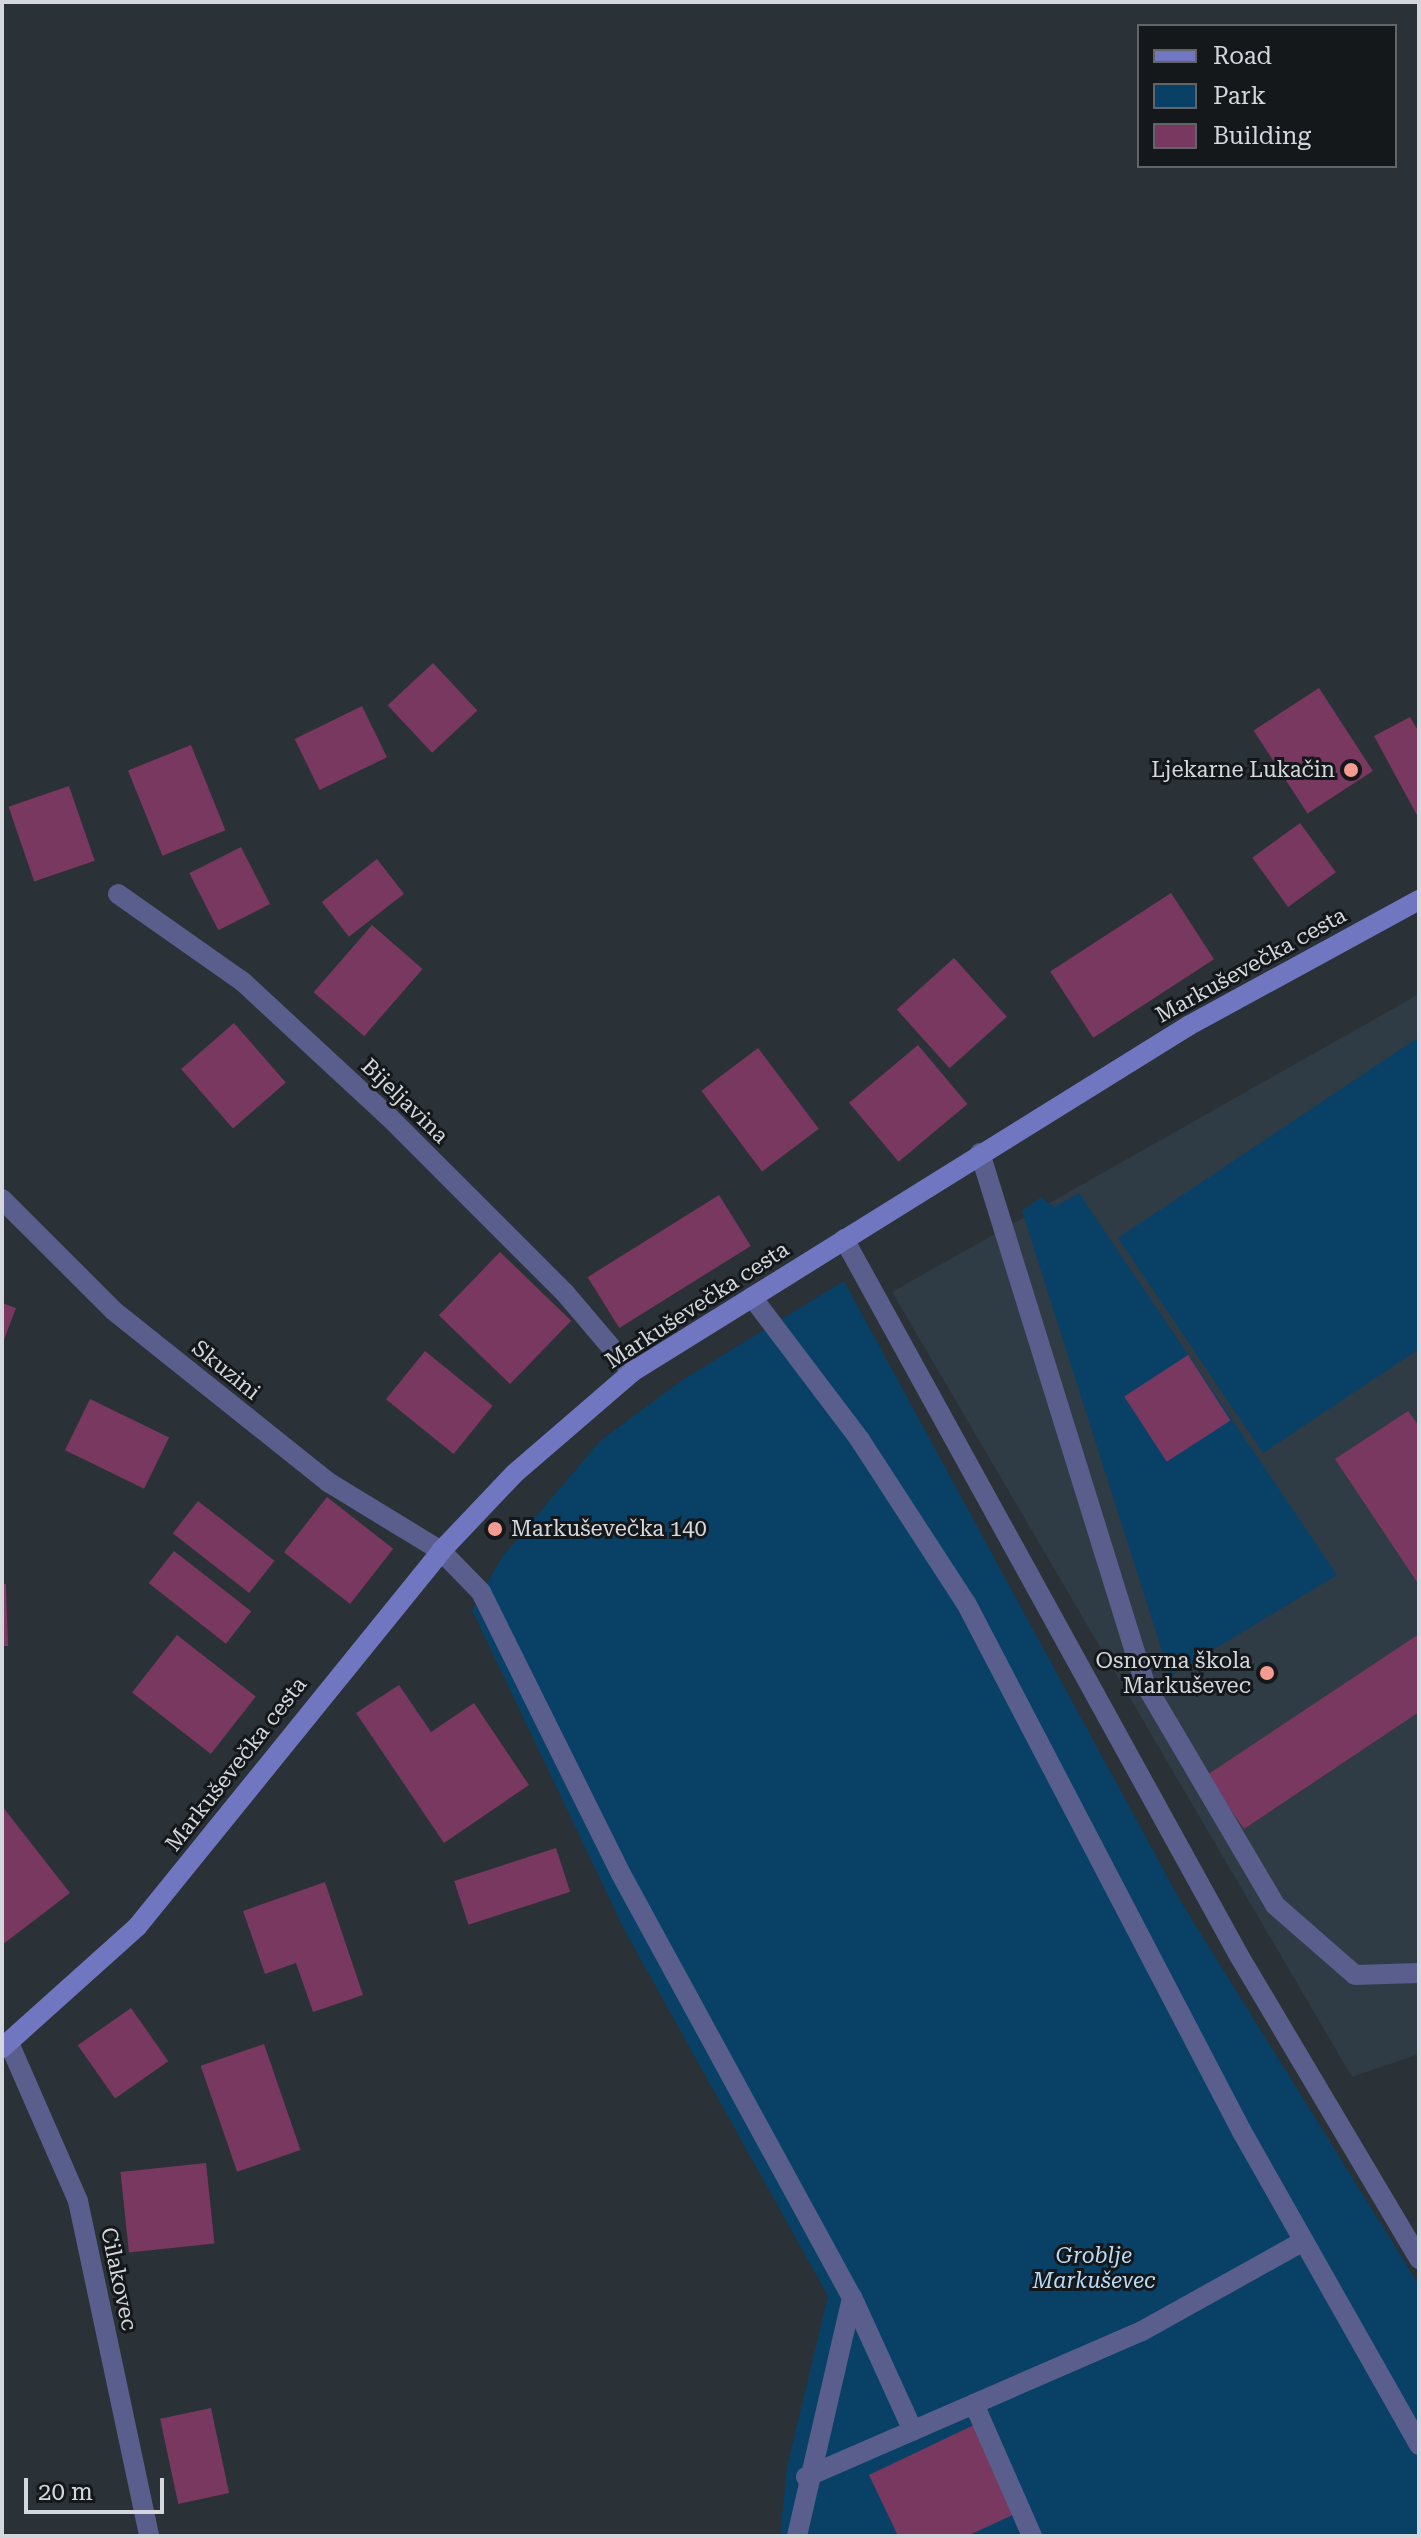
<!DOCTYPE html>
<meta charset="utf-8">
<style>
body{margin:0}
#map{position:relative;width:1421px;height:2538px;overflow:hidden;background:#2a3137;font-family:"Roboto Serif",serif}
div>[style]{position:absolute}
.built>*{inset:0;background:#2f3b45}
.green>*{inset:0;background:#094166}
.building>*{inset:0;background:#79385f;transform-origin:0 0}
.lane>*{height:20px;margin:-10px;padding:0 10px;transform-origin:10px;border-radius:10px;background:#595e8c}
.street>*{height:20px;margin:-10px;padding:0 10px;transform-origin:10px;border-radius:10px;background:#595e8c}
.secondary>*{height:20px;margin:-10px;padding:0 10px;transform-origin:10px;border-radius:10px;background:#7077c0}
.dots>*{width:22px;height:22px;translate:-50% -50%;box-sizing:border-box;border:4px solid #15181b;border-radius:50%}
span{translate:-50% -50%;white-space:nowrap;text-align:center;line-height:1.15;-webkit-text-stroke:6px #15181b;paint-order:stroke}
.poi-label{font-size:22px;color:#d4d8dc}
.right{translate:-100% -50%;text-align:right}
.left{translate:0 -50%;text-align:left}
.street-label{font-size:22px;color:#d4d8dc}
.park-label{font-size:22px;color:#badbf8;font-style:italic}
.frame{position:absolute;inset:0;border:4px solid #d4d8dc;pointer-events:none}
.legend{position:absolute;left:1137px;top:24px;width:260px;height:144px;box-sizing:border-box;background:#15181b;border:2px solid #616568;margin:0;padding:10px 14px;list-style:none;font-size:24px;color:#d4d8dc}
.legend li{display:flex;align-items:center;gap:16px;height:40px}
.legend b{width:40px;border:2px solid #616568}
.scale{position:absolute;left:24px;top:2478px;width:140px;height:36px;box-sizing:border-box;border:4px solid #d4d8dc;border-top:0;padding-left:10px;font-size:24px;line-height:28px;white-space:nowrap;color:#d4d8dc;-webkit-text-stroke:6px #15181b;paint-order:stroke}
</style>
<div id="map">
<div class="built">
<div style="clip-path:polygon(1419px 994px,1419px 2054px,1352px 2077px,892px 1292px)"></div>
</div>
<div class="green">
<div style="clip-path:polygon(1419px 1037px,1419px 1349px,1263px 1453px,1118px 1238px)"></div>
<div style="clip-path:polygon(1079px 1193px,1337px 1575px,1170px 1676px,1022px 1211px,1041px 1197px,1054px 1207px)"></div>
<div style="clip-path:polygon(844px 1281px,1181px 1902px,1419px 2285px,1419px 2536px,780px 2536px,787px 2467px,828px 2296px,625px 1931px,472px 1610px,502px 1557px,600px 1441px,681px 1381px)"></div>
</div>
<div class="building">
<div style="left:433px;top:663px;width:65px;height:62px;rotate:47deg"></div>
<div style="left:1319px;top:688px;width:99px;height:78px;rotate:57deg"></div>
<div style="left:362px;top:706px;width:57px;height:75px;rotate:64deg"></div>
<div style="clip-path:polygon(1410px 717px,1419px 732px,1419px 819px,1374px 736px)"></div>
<div style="left:191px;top:745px;width:92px;height:68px;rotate:68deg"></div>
<div style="left:69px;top:786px;width:79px;height:64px;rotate:71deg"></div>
<div style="left:1300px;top:823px;width:61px;height:59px;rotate:54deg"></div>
<div style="left:241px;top:847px;width:64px;height:58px;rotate:63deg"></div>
<div style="left:377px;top:859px;width:44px;height:70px;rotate:52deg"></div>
<div style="left:1171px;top:893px;width:79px;height:144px;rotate:57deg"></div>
<div style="left:372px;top:925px;width:67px;height:89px;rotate:41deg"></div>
<div style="left:954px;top:958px;width:79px;height:77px;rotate:48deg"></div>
<div style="left:234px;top:1023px;width:79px;height:70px;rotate:49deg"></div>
<div style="left:918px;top:1045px;width:77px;height:90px;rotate:50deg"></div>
<div style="left:758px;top:1048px;width:101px;height:71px;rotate:53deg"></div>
<div style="left:719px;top:1195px;width:60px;height:155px;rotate:58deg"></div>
<div style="left:500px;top:1252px;width:99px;height:88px;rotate:44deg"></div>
<div style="clip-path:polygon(2px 1303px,16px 1308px,2px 1345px)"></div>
<div style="left:425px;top:1351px;width:87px;height:62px;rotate:39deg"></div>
<div style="left:1188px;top:1355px;width:78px;height:76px;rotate:57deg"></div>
<div style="left:90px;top:1399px;width:88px;height:57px;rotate:26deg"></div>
<div style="clip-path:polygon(1408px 1411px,1419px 1426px,1419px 1585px,1335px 1459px)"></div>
<div style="left:327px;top:1497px;width:84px;height:70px;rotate:38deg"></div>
<div style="left:198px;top:1501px;width:97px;height:41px;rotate:38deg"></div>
<div style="left:174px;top:1551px;width:98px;height:41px;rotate:38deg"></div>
<div style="clip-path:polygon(2px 1584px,6px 1584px,8px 1646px,2px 1646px)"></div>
<div style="clip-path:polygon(1419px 1634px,1419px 1712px,1244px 1829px,1207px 1775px)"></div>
<div style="left:177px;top:1635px;width:100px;height:73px;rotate:38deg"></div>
<div style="clip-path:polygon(399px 1685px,431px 1732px,474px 1703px,529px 1785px,444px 1843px,356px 1713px)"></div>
<div style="clip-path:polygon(2px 1806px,70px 1893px,2px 1945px)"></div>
<div style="left:556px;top:1848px;width:46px;height:107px;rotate:72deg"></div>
<div style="clip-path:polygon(325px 1882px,363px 1995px,313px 2012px,296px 1963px,265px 1974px,243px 1911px)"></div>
<div style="left:131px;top:2008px;width:65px;height:65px;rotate:55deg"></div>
<div style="left:264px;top:2044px;width:112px;height:67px;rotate:71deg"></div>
<div style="left:206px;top:2163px;width:81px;height:86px;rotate:84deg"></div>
<div style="left:211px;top:2408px;width:87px;height:52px;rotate:78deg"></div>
<div style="clip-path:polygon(976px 2424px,1017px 2513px,967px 2536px,898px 2536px,869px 2475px)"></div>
</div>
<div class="lane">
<div style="left:980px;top:1153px;width:556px;rotate:72.74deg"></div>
<div style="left:1145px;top:1684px;width:256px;rotate:59.5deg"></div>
<div style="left:1275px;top:1905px;width:106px;rotate:41.2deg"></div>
<div style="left:1355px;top:1975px;width:64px;rotate:-1.8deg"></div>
<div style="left:844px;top:1239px;width:816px;rotate:61.14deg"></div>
<div style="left:1238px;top:1954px;width:355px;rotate:59.3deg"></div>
<div style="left:752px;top:1297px;width:179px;rotate:52.9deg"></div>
<div style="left:860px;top:1440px;width:194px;rotate:57deg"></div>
<div style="left:966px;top:1603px;width:594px;rotate:62.44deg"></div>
<div style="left:1241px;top:2130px;width:362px;rotate:60.5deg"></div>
<div style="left:441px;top:1551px;width:57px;rotate:45.7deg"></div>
<div style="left:481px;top:1592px;width:315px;rotate:63.6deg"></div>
<div style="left:621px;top:1874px;width:482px;rotate:61.4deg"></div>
<div style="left:852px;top:2297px;width:147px;rotate:65.5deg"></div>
<div style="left:974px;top:2404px;width:144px;rotate:66.3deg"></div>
<div style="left:806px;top:2477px;width:366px;rotate:-23.5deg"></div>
<div style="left:1142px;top:2331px;width:185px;rotate:-29.1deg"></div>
<div style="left:797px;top:2536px;width:245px;rotate:-77deg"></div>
</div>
<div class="street">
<div style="left:118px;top:894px;width:151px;rotate:35.1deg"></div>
<div style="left:242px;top:981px;width:200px;rotate:42.8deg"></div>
<div style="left:389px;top:1117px;width:249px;rotate:45deg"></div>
<div style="left:565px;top:1293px;width:104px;rotate:49.7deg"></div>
<div style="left:2px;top:1199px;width:158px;rotate:45deg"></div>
<div style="left:114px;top:1311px;width:274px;rotate:38.6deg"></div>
<div style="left:328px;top:1482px;width:132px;rotate:31.4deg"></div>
<div style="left:9px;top:2043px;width:172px;rotate:66.4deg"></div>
<div style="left:78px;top:2201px;width:342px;rotate:78deg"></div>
</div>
<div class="secondary">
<div style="left:2px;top:2048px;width:181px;rotate:-41.9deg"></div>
<div style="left:137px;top:1927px;width:484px;rotate:-51deg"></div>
<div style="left:441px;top:1551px;width:106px;rotate:-46.5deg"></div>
<div style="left:514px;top:1474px;width:156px;rotate:-40.8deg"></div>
<div style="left:632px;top:1372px;width:655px;rotate:-31.89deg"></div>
<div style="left:1188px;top:1026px;width:263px;rotate:-28.6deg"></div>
</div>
<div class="dots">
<div style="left:1351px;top:770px;background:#f59c92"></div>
<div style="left:495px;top:1529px;background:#f59c92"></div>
<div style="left:1267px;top:1673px;background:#f59c92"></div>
</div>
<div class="poi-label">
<span class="right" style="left:1335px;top:770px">Ljekarne Lukačin</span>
<span class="left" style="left:511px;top:1529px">Markuševečka 140</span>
<span class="right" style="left:1251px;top:1673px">Osnovna škola<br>Markuševec</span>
</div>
<div class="street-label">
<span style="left:1251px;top:965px;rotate:-29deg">Markuševečka cesta</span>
<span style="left:405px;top:1101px;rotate:44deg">Bijeljavina</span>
<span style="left:697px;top:1305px;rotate:-33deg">Markuševečka cesta</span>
<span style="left:226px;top:1370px;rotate:39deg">Skuzini</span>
<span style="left:236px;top:1764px;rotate:-52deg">Markuševečka cesta</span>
<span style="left:119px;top:2279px;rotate:78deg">Cilakovec</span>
</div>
<div class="park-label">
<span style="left:1094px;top:2268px">Groblje<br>Markuševec</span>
</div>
<div class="frame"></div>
<ul class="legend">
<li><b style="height:10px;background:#7077c0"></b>Road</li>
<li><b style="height:22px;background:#094166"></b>Park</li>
<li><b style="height:22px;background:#79385f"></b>Building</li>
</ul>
<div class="scale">20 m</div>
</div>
